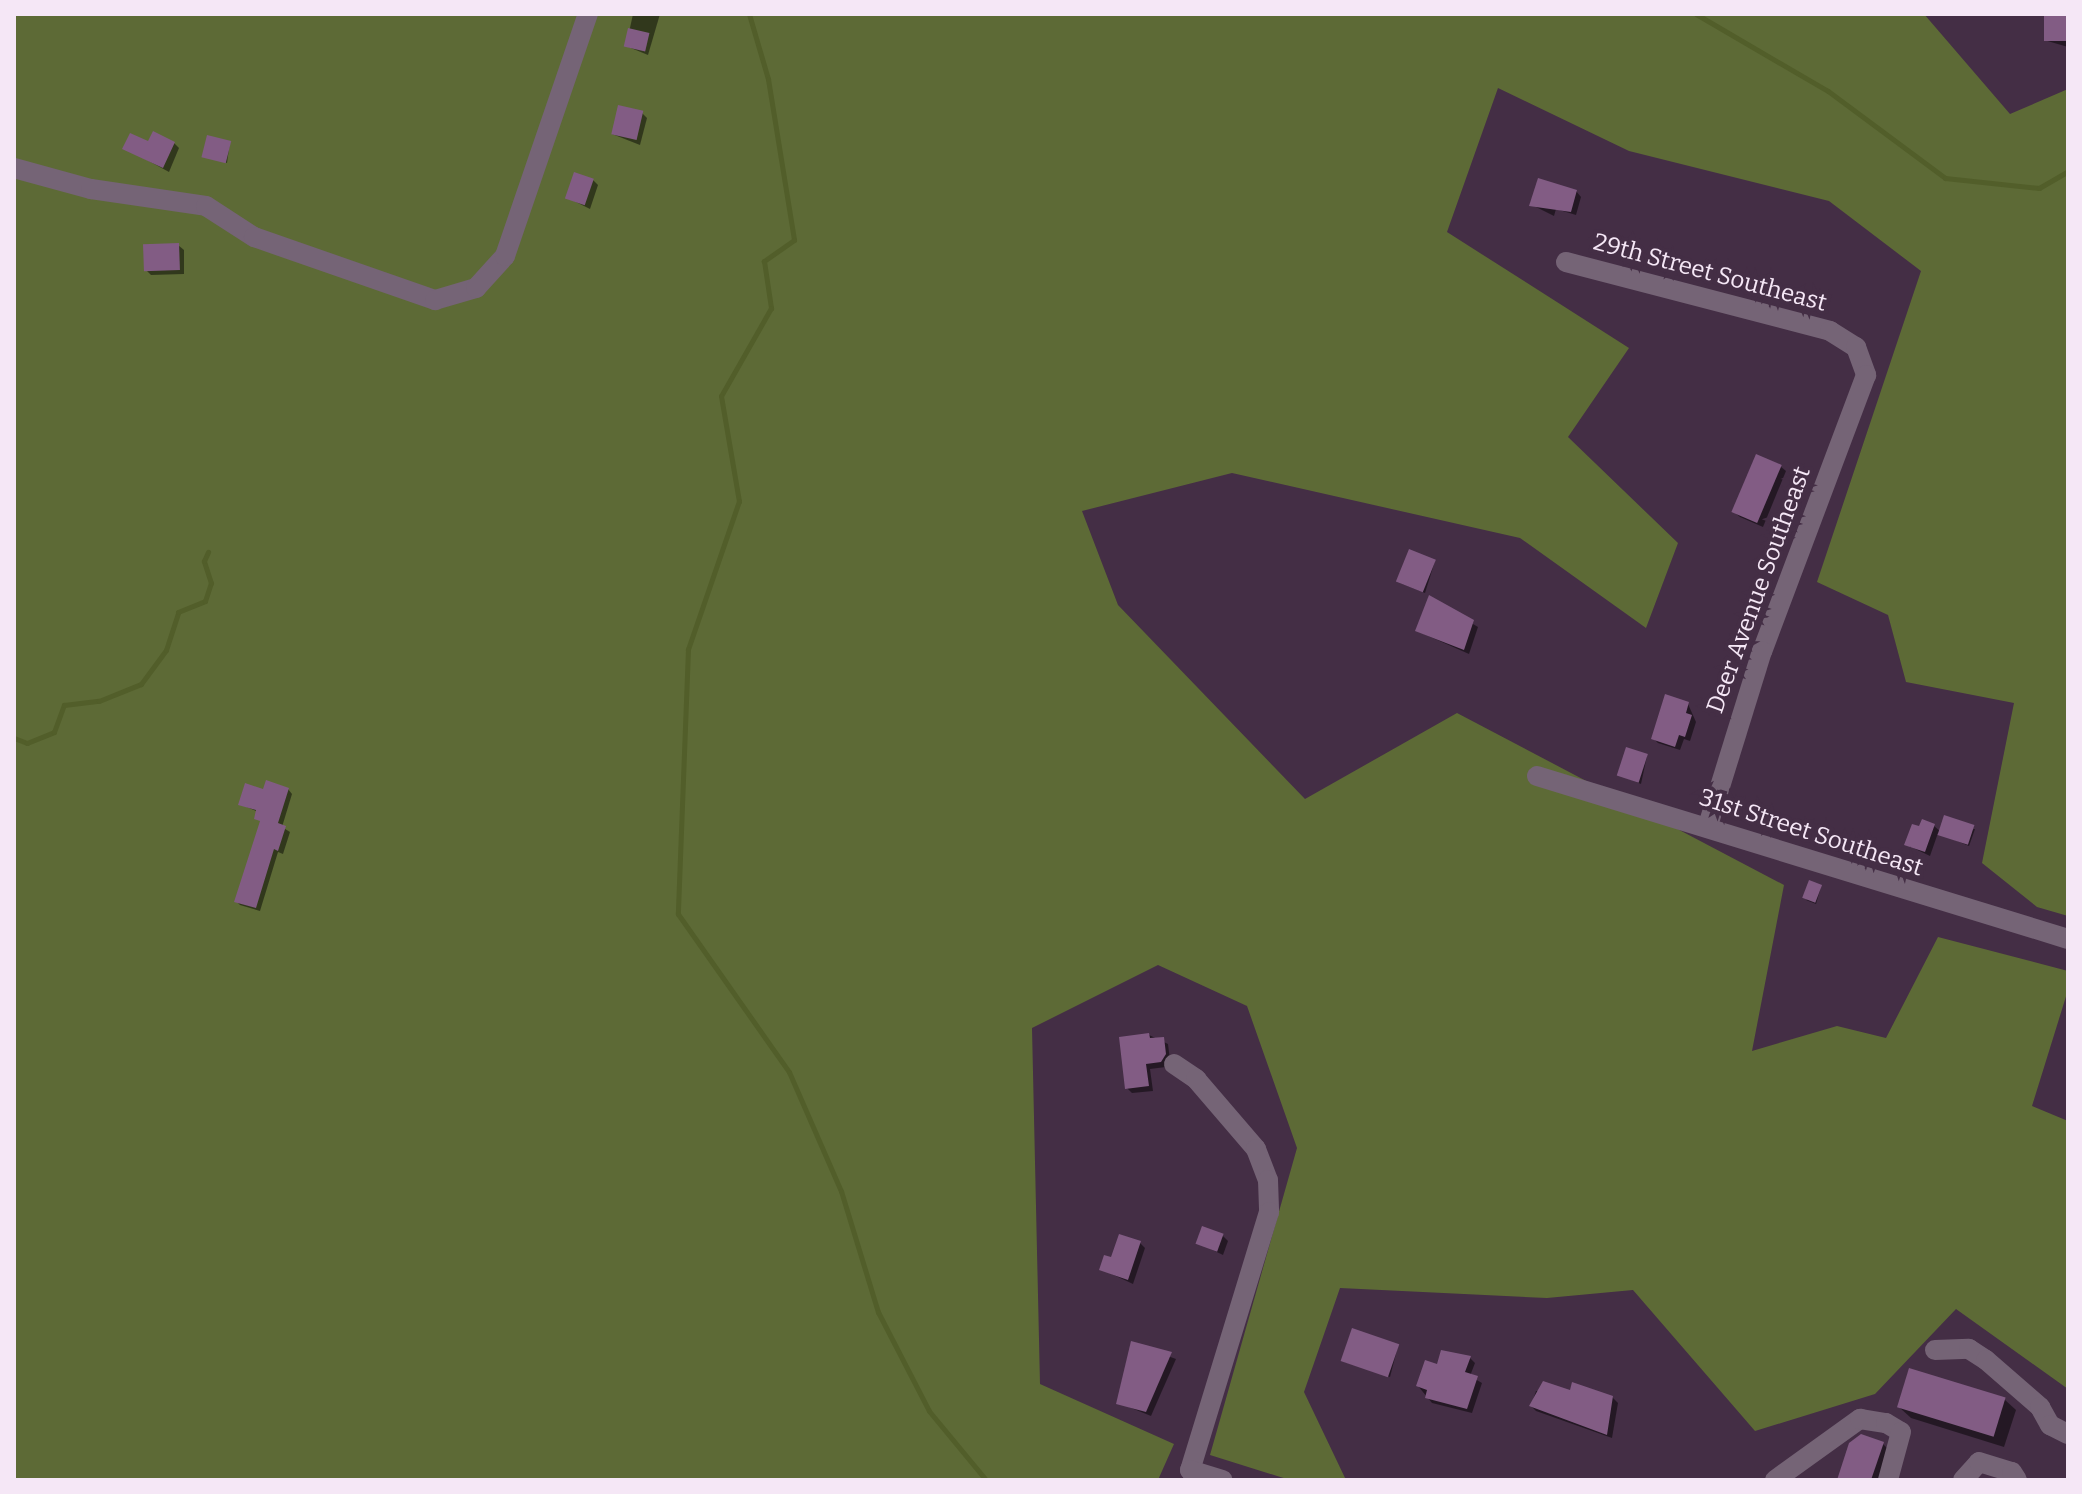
<!DOCTYPE html>
<style>
body{margin:0}
#map{position:relative;width:2082px;height:1494px;overflow:hidden;background:#442e45;font-family:Bitter,serif}
div>[style]{position:absolute}
.forest>*{inset:0;background:#5d6a36}
.shadow>*{inset:0;background:#0007}
.stream>*{height:5px;margin:-2.5px;padding:0 2.5px;transform-origin:2.5px;border-radius:2.5px;background:#525e2a}
.building>*{inset:0;background:#825c84;transform-origin:0 0}
.minor>*{height:20px;margin:-10px;padding:0 10px;transform-origin:10px;border-radius:10px;background:#756476}
span{translate:-50% -50%;white-space:nowrap;text-align:center;line-height:1.15;-webkit-text-stroke:8px #442e45;paint-order:stroke}
.street-label{font-size:24px;color:#f5e7f6}
.frame{position:absolute;inset:0;border:16px solid #f5e7f6;pointer-events:none}
</style>
<div id="map">
<div class="forest">
<div style="clip-path:polygon(14px 14px,1924px 14px,2010px 114px,2068px 89px,2068px 916px,2037px 907px,1982px 863px,2014px 703px,1906px 682px,1888px 615px,1817px 582px,1921px 271px,1829px 201px,1629px 151px,1498px 88px,1447px 232px,1629px 348px,1568px 437px,1678px 543px,1646px 628px,1520px 538px,1232px 473px,1082px 511px,1118px 605px,1305px 799px,1457px 713px,1784px 885px,1752px 1051px,1837px 1026px,1886px 1038px,1938px 937px,2068px 971px,2068px 990px,2032px 1106px,2068px 1121px,2068px 1389px,1956px 1309px,1875px 1394px,1755px 1431px,1633px 1290px,1547px 1298px,1340px 1288px,1304px 1392px,1346px 1480px,1290px 1480px,1210px 1455px,1297px 1148px,1247px 1006px,1158px 965px,1032px 1028px,1040px 1384px,1174px 1444px,1158px 1480px,14px 1480px)"></div>
</div>
<div class="shadow">
<div style="clip-path:polygon(633px 14px,660px 14px,648px 55px,626px 46px)"></div>
<div style="clip-path:polygon(2046px 14px,2068px 14px,2068px 47px,2044px 40px)"></div>
<div style="clip-path:polygon(642px 113px,647px 118px,640px 145px,612px 134px)"></div>
<div style="clip-path:polygon(230px 142px,227px 163px,204px 156px)"></div>
<div style="clip-path:polygon(174px 143px,179px 148px,169px 172px,125px 148px)"></div>
<div style="clip-path:polygon(593px 180px,598px 185px,590px 209px,568px 198px)"></div>
<div style="clip-path:polygon(1576px 191px,1581px 197px,1576px 215px,1556px 209px,1554px 216px,1532px 205px)"></div>
<div style="clip-path:polygon(178px 245px,184px 250px,184px 274px,151px 275px,146px 270px)"></div>
<div style="clip-path:polygon(1780px 466px,1786px 471px,1763px 527px,1740px 517px,1734px 512px)"></div>
<div style="clip-path:polygon(1435px 561px,1425px 593px,1400px 583px)"></div>
<div style="clip-path:polygon(1430px 598px,1478px 627px,1469px 654px,1417px 631px)"></div>
<div style="clip-path:polygon(1688px 704px,1696px 722px,1690px 741px,1684px 739px,1680px 750px,1658px 743px,1653px 738px)"></div>
<div style="clip-path:polygon(1647px 756px,1641px 784px,1619px 775px)"></div>
<div style="clip-path:polygon(288px 789px,292px 794px,282px 827px,290px 832px,283px 854px,278px 852px,260px 911px,240px 905px,236px 901px,261px 824px,258px 812px,240px 804px,264px 791px)"></div>
<div style="clip-path:polygon(1934px 826px,1941px 832px,1975px 829px,1969px 846px,1938px 833px,1930px 856px,1907px 845px)"></div>
<div style="clip-path:polygon(1821px 887px,1816px 904px,1806px 900px)"></div>
<div style="clip-path:polygon(1149px 1035px,1168px 1044px,1170px 1060px,1166px 1067px,1150px 1069px,1153px 1091px,1132px 1093px,1127px 1088px)"></div>
<div style="clip-path:polygon(1223px 1236px,1228px 1241px,1223px 1255px,1198px 1243px)"></div>
<div style="clip-path:polygon(1140px 1243px,1145px 1248px,1133px 1284px,1101px 1269px)"></div>
<div style="clip-path:polygon(1132px 1343px,1176px 1359px,1151px 1416px,1119px 1403px)"></div>
<div style="clip-path:polygon(1398px 1346px,1390px 1377px,1345px 1362px)"></div>
<div style="clip-path:polygon(1470px 1358px,1475px 1363px,1470px 1376px,1482px 1383px,1472px 1413px,1432px 1403px,1418px 1386px,1438px 1366px)"></div>
<div style="clip-path:polygon(1536px 1391px,1612px 1397px,1618px 1403px,1612px 1438px,1536px 1411px,1531px 1406px)"></div>
<div style="clip-path:polygon(2004px 1399px,2016px 1410px,2004px 1447px,1911px 1418px,1899px 1407px)"></div>
<div style="clip-path:polygon(1883px 1444px,1894px 1455px,1886px 1480px,1839px 1480px)"></div>
</div>
<div class="stream">
<div style="left:749px;top:14px;width:68px;rotate:73.7deg"></div>
<div style="left:768px;top:79px;width:163px;rotate:80.8deg"></div>
<div style="left:794px;top:240px;width:37px;rotate:145deg"></div>
<div style="left:764px;top:261px;width:48px;rotate:81.5deg"></div>
<div style="left:771px;top:308px;width:101px;rotate:119.6deg"></div>
<div style="left:721px;top:396px;width:107px;rotate:80.3deg"></div>
<div style="left:739px;top:501px;width:157px;rotate:109deg"></div>
<div style="left:688px;top:649px;width:265px;rotate:92.2deg"></div>
<div style="left:678px;top:914px;width:193px;rotate:54.9deg"></div>
<div style="left:789px;top:1072px;width:130px;rotate:66.4deg"></div>
<div style="left:841px;top:1191px;width:127px;rotate:73deg"></div>
<div style="left:878px;top:1312px;width:111px;rotate:62.7deg"></div>
<div style="left:929px;top:1411px;width:89px;rotate:50.4deg"></div>
<div style="left:1696px;top:14px;width:153px;rotate:30.3deg"></div>
<div style="left:1828px;top:91px;width:146px;rotate:36.6deg"></div>
<div style="left:1945px;top:178px;width:95px;rotate:6.1deg"></div>
<div style="left:2039px;top:188px;width:34px;rotate:-30deg"></div>
<div style="left:14px;top:738px;width:14px;rotate:21deg"></div>
<div style="left:27px;top:743px;width:29px;rotate:-22deg"></div>
<div style="left:54px;top:732px;width:29px;rotate:-70deg"></div>
<div style="left:64px;top:705px;width:35px;rotate:-7deg"></div>
<div style="left:99px;top:701px;width:45px;rotate:-22deg"></div>
<div style="left:141px;top:684px;width:42px;rotate:-53.7deg"></div>
<div style="left:166px;top:650px;width:40px;rotate:-72deg"></div>
<div style="left:178px;top:612px;width:29px;rotate:-22deg"></div>
<div style="left:205px;top:601px;width:19px;rotate:-72deg"></div>
<div style="left:211px;top:583px;width:23px;rotate:-108deg"></div>
<div style="left:204px;top:561px;width:10px;rotate:-66deg"></div>
</div>
<div class="building">
<div style="left:2044px;top:14px;width:24px;height:27px"></div>
<div style="left:628px;top:28px;width:22px;height:19px;rotate:13deg"></div>
<div style="left:618px;top:105px;width:26px;height:30px;rotate:13deg"></div>
<div style="clip-path:polygon(153px 131px,175px 142px,163px 168px,122px 149px,130px 133px,148px 141px)"></div>
<div style="left:207px;top:135px;width:25px;height:23px;rotate:14deg"></div>
<div style="left:574px;top:172px;width:21px;height:28px;rotate:19deg"></div>
<div style="clip-path:polygon(1538px 178px,1577px 190px,1571px 212px,1529px 206px)"></div>
<div style="left:179px;top:243px;width:27px;height:36px;rotate:88deg"></div>
<div style="left:1756px;top:454px;width:28px;height:63px;rotate:23deg"></div>
<div style="left:1409px;top:549px;width:29px;height:35px;rotate:22deg"></div>
<div style="clip-path:polygon(1429px 595px,1474px 620px,1464px 650px,1415px 631px)"></div>
<div style="clip-path:polygon(1665px 694px,1689px 702px,1686px 713px,1692px 715px,1685px 737px,1679px 735px,1675px 747px,1651px 739px)"></div>
<div style="left:1626px;top:747px;width:23px;height:30px;rotate:18deg"></div>
<div style="clip-path:polygon(266px 780px,289px 788px,278px 823px,286px 826px,278px 851px,274px 849px,256px 908px,234px 902px,260px 821px,254px 819px,256px 810px,238px 805px,245px 783px,263px 789px)"></div>
<div style="left:1944px;top:815px;width:32px;height:21px;rotate:18deg"></div>
<div style="clip-path:polygon(1922px 819px,1935px 824px,1925px 852px,1904px 845px,1912px 824px,1919px 826px)"></div>
<div style="left:1809px;top:880px;width:14px;height:19px;rotate:21deg"></div>
<div style="clip-path:polygon(1149px 1033px,1150px 1038px,1164px 1037px,1166px 1054px,1161px 1062px,1146px 1064px,1149px 1086px,1125px 1089px,1119px 1037px)"></div>
<div style="left:1202px;top:1226px;width:23px;height:19px;rotate:20deg"></div>
<div style="clip-path:polygon(1119px 1234px,1141px 1241px,1128px 1280px,1099px 1270px,1104px 1255px,1111px 1257px)"></div>
<div style="left:1352px;top:1328px;width:50px;height:35px;rotate:19deg"></div>
<div style="clip-path:polygon(1131px 1341px,1172px 1352px,1146px 1412px,1116px 1404px)"></div>
<div style="clip-path:polygon(1441px 1350px,1471px 1356px,1465px 1372px,1478px 1376px,1467px 1409px,1425px 1398px,1427px 1390px,1416px 1386px,1425px 1360px,1437px 1364px)"></div>
<div style="left:1909px;top:1368px;width:101px;height:41px;rotate:17deg"></div>
<div style="clip-path:polygon(1543px 1381px,1570px 1390px,1572px 1382px,1613px 1396px,1607px 1435px,1529px 1406px)"></div>
<div style="clip-path:polygon(1861px 1434px,1884px 1442px,1871px 1480px,1837px 1480px,1849px 1443px)"></div>
</div>
<div class="minor">
<div style="left:14px;top:168px;width:80px;rotate:15.3deg"></div>
<div style="left:91px;top:189px;width:116px;rotate:8.4deg"></div>
<div style="left:206px;top:206px;width:57px;rotate:32.9deg"></div>
<div style="left:254px;top:237px;width:192px;rotate:19.2deg"></div>
<div style="left:435px;top:300px;width:43px;rotate:-16.3deg"></div>
<div style="left:476px;top:288px;width:43px;rotate:-47.8deg"></div>
<div style="left:505px;top:256px;width:256px;rotate:-71.1deg"></div>
<div style="left:1566px;top:262px;width:273px;rotate:14.6deg"></div>
<div style="left:1830px;top:331px;width:31px;rotate:32deg"></div>
<div style="left:1856px;top:347px;width:30px;rotate:70deg"></div>
<div style="left:1866px;top:375px;width:295px;rotate:110.6deg"></div>
<div style="left:1762px;top:651px;width:182px;rotate:107.2deg"></div>
<div style="left:1537px;top:776px;width:555px;rotate:17.06deg"></div>
<div style="left:1174px;top:1064px;width:27px;rotate:34deg"></div>
<div style="left:1196px;top:1079px;width:92px;rotate:49.4deg"></div>
<div style="left:1256px;top:1149px;width:33px;rotate:69deg"></div>
<div style="left:1268px;top:1180px;width:32px;rotate:88deg"></div>
<div style="left:1269px;top:1212px;width:270px;rotate:107deg"></div>
<div style="left:1935px;top:1350px;width:34px;rotate:-2deg"></div>
<div style="left:1969px;top:1349px;width:20px;rotate:33deg"></div>
<div style="left:1986px;top:1360px;width:72px;rotate:41deg"></div>
<div style="left:2040px;top:1407px;width:21px;rotate:61deg"></div>
<div style="left:2050px;top:1425px;width:20px;rotate:27deg"></div>
<div style="left:1190px;top:1470px;width:34px;rotate:17deg"></div>
<div style="left:1775px;top:1480px;width:105px;rotate:-35.7deg"></div>
<div style="left:1860px;top:1419px;width:26px;rotate:9deg"></div>
<div style="left:1886px;top:1423px;width:17px;rotate:31deg"></div>
<div style="left:1901px;top:1432px;width:50px;rotate:105.2deg"></div>
<div style="left:1963px;top:1480px;width:24px;rotate:-48deg"></div>
<div style="left:1979px;top:1462px;width:34px;rotate:17deg"></div>
<div style="left:2012px;top:1472px;width:9px;rotate:58deg"></div>
</div>
<div class="street-label">
<span style="left:1710px;top:273px;rotate:15deg">29th Street Southeast</span>
<span style="left:1759px;top:590px;rotate:-70deg">Deer Avenue Southeast</span>
<span style="left:1811px;top:833px;rotate:18deg">31st Street Southeast</span>
</div>
<div class="frame"></div>
</div>
